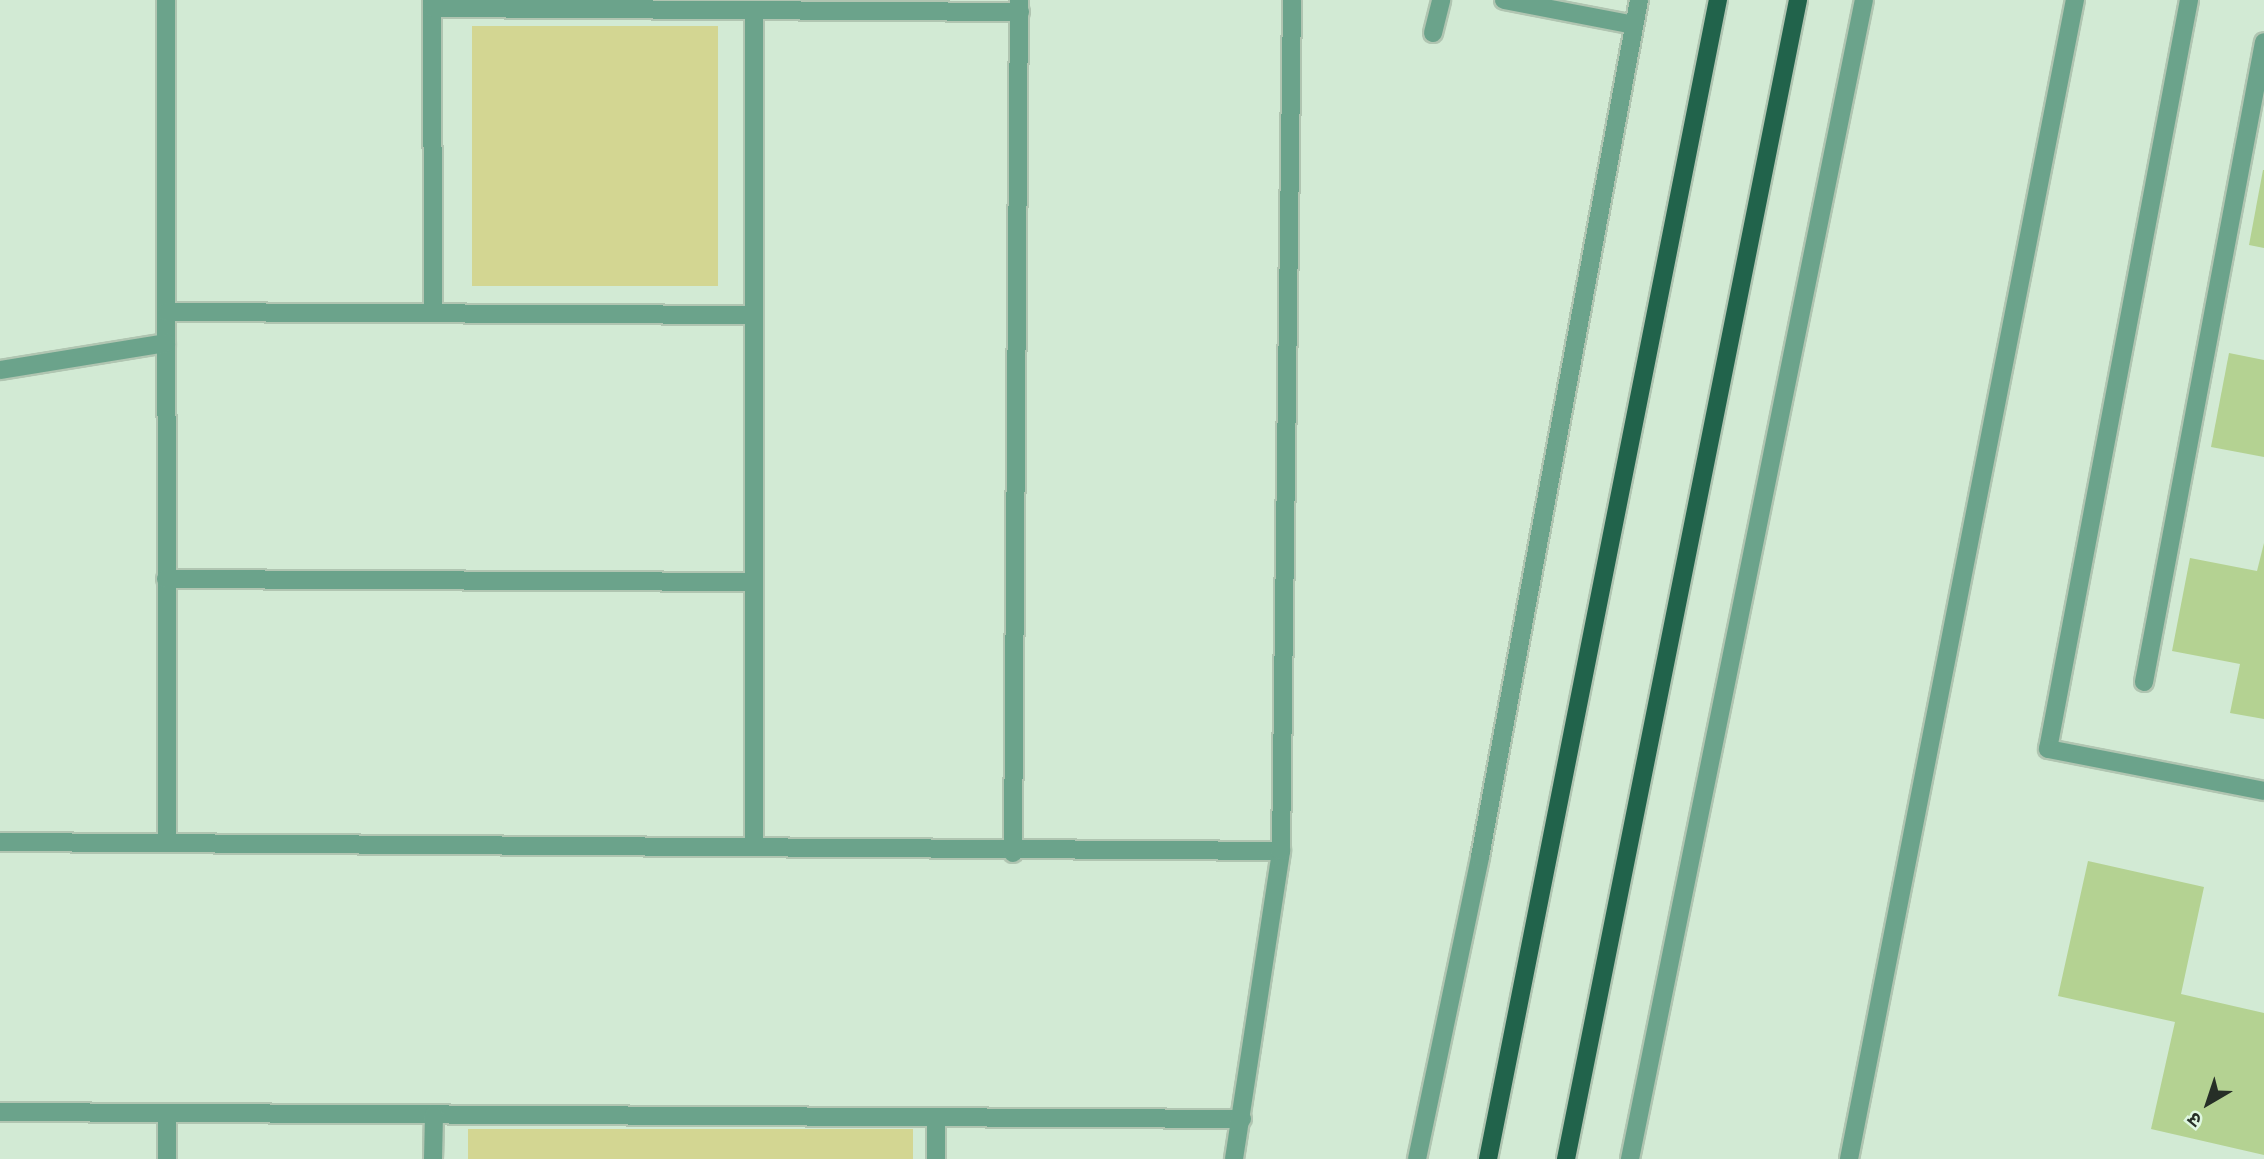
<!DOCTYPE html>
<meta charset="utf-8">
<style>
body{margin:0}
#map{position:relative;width:2264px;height:1159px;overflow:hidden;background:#d2ead4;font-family:Signika,"Noto Sans Devanagari",sans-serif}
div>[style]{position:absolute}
.green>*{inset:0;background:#d3d692;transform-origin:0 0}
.building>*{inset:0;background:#b4d292}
.roads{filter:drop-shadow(2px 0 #b0c5b1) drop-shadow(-2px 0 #b0c5b1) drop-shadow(0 2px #b0c5b1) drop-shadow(0 -2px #b0c5b1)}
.minor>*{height:18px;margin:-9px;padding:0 9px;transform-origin:9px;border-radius:9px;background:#6ba38b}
.major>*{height:18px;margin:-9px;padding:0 9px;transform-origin:9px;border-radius:9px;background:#21634b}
span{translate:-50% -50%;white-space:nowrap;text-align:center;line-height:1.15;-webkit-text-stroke:6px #dff7e1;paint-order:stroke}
.north{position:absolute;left:2173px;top:1068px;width:70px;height:70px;-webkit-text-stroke:5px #dff7e1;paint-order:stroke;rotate:219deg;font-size:19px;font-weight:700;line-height:28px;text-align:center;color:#262f27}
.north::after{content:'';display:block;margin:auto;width:24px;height:32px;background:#262f27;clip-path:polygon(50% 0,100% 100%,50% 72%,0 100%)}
</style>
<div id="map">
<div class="green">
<div style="left:472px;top:26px;width:246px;height:260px"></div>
<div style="left:468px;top:1129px;width:445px;height:30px"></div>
</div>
<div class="building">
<div style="clip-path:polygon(2263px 170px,2264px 170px,2264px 248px,2249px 245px)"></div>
<div style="clip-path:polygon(2229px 353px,2264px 360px,2264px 457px,2211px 447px)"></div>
<div style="clip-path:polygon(2264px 543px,2264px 719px,2230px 713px,2240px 664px,2172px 651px,2190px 558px,2257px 571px)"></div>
<div style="clip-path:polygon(2088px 861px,2204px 887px,2181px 994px,2264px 1013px,2264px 1155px,2151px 1129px,2175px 1022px,2058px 996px)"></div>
</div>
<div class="roads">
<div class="minor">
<div style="left:166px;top:0;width:842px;rotate:89.93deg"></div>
<div style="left:432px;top:0;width:313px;rotate:89.8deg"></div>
<div style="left:1504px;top:0;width:132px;rotate:10.9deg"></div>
<div style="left:2189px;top:0;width:762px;rotate:100.66deg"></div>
<div style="left:2048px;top:749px;width:220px;rotate:11deg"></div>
<div style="left:432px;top:8px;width:588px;rotate:0.39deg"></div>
<div style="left:1433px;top:33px;width:34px;rotate:-76deg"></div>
<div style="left:167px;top:312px;width:587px;rotate:0.29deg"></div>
<div style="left:0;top:370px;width:168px;rotate:-9.2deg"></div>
<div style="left:166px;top:579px;width:588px;rotate:0.29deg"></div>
<div style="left:2144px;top:682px;width:651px;rotate:-79.38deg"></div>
<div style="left:0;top:842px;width:1281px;rotate:0.4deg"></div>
<div style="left:754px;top:845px;width:835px;rotate:-90deg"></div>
<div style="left:1013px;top:853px;width:853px;rotate:-89.6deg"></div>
<div style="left:0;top:1112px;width:1242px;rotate:0.32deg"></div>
<div style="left:167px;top:1159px;width:46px;rotate:-90deg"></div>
<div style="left:433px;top:1159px;width:44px;rotate:-88.7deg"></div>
<div style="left:936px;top:1159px;width:42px;rotate:-90deg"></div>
<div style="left:1234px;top:1159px;width:312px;rotate:-81.3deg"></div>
<div style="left:1281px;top:851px;width:851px;rotate:-89.26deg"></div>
<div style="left:1417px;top:1159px;width:309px;rotate:-78.2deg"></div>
<div style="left:1480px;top:857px;width:872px;rotate:-79.49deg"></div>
<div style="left:1630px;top:1159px;width:1182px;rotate:-78.59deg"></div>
<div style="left:1849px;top:1159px;width:1181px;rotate:-78.97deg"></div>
</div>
<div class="major">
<div style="left:1488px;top:1159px;width:1182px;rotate:-78.78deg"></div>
<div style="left:1566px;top:1159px;width:1182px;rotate:-78.68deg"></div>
</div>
</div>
<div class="north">उ</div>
</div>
